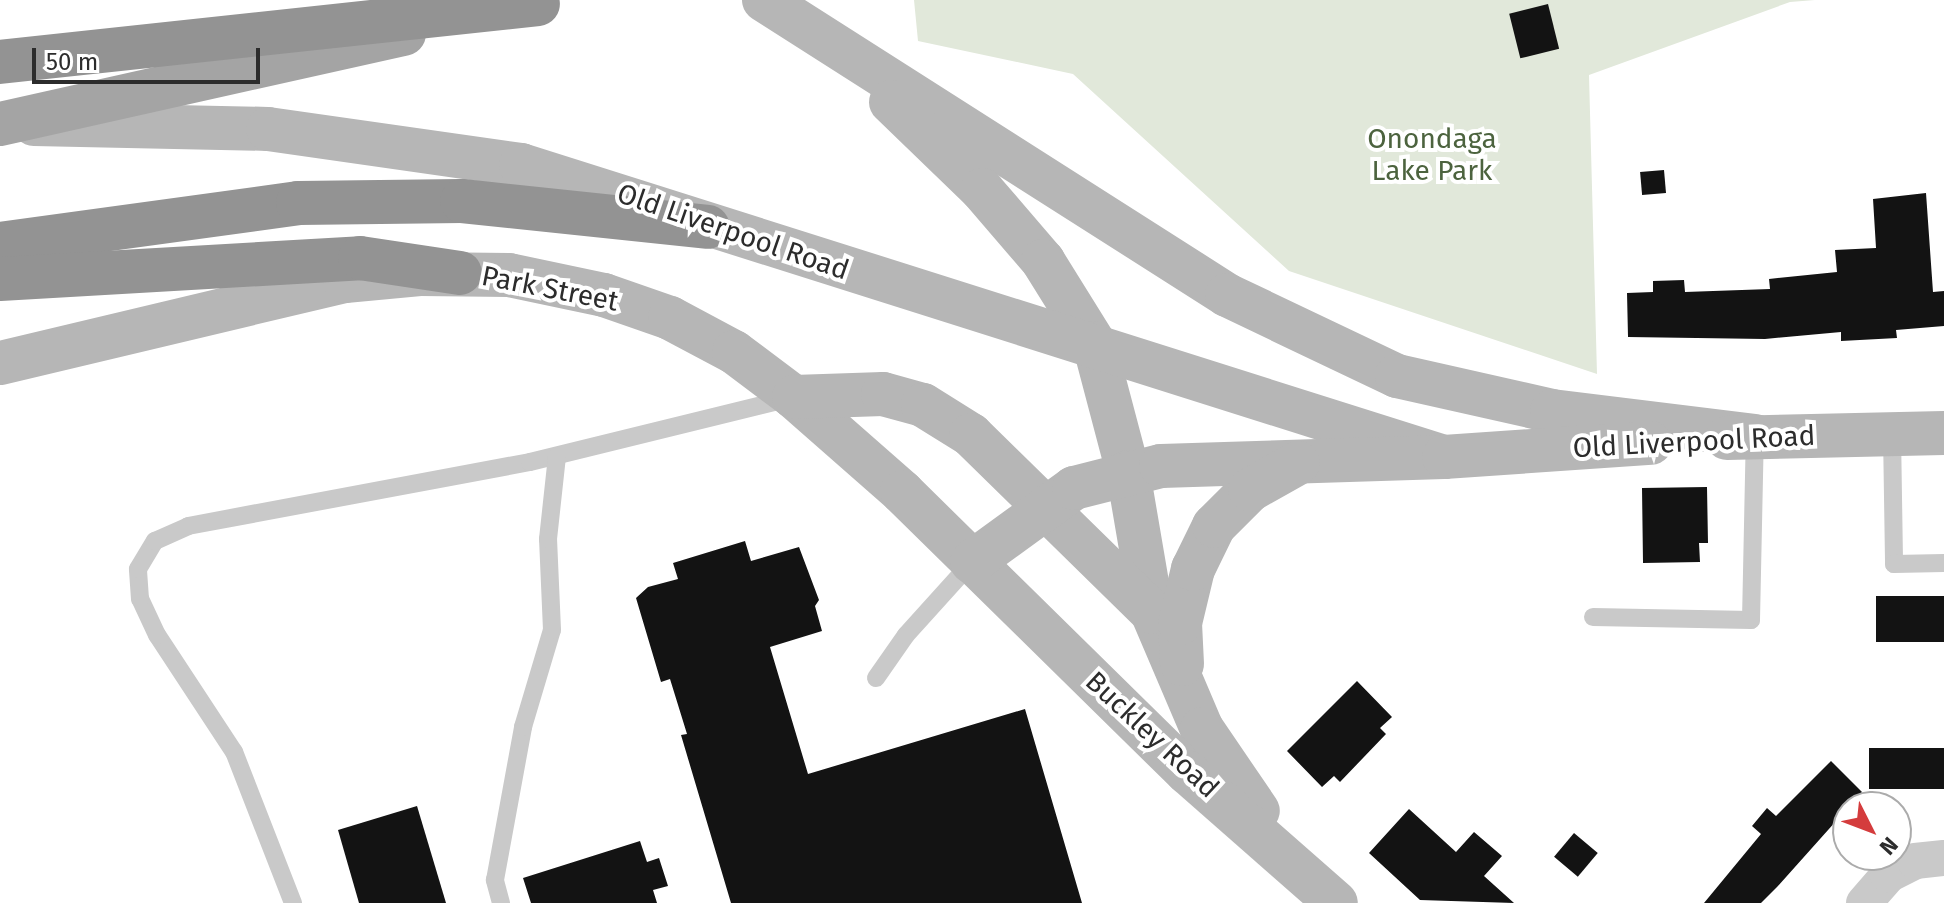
<!DOCTYPE html>
<style>
body{margin:0}
#map{position:relative;width:1944px;height:903px;overflow:hidden;background:#fff;font-family:"Fira Sans",sans-serif}
div>[style]{position:absolute}
.green>*{inset:0;background:#e1e8da}
.building>*{inset:0;background:#131313;transform-origin:0 0}
.lane>*{height:18px;margin:-9px;padding:0 9px;transform-origin:9px;border-radius:9px;background:#c9c9c9}
.street>*{height:36px;margin:-18px;padding:0 18px;transform-origin:18px;border-radius:18px;background:#c9c9c9}
.secondary>*{height:44px;margin:-22px;padding:0 22px;transform-origin:22px;border-radius:22px;background:#b6b6b6}
.primary>*{height:44px;margin:-22px;padding:0 22px;transform-origin:22px;border-radius:22px;background:#a4a4a4}
.highway>*{height:44px;margin:-22px;padding:0 22px;transform-origin:22px;border-radius:22px;background:#939393}
span{translate:-50% -50%;white-space:nowrap;text-align:center;line-height:1.15;-webkit-text-stroke:8px #fff;paint-order:stroke}
.park-label{font-size:28px;color:#4c633e}
.street-label{font-size:28px;color:#2c2c2c}
.north{position:absolute;left:1832px;top:791px;width:80px;height:80px;box-sizing:border-box;background:#fff;border:2px solid #ababab;border-radius:50%;rotate:132deg;font-size:22px;font-weight:700;line-height:32px;text-align:center;color:#2c2c2c}
.north::after{content:'';display:block;margin:auto;width:28px;height:36px;background:#d43c3d;clip-path:polygon(50% 0,100% 100%,50% 72%,0 100%)}
.scale{position:absolute;left:32px;top:48px;width:228px;height:36px;box-sizing:border-box;border:4px solid #2c2c2c;border-top:0;padding-left:10px;font-size:24px;line-height:28px;white-space:nowrap;color:#2c2c2c;-webkit-text-stroke:6px #fff;paint-order:stroke}
</style>
<div id="map">
<div class="green">
<div style="clip-path:polygon(914px 0,1815px 0,1790px 2px,1589px 75px,1597px 374px,1289px 271px,1073px 74px,918px 41px)"></div>
</div>
<div class="building">
<div style="left:1548px;top:4px;width:46px;height:40px;rotate:76deg"></div>
<div style="left:1664px;top:170px;width:23px;height:24px;rotate:85deg"></div>
<div style="clip-path:polygon(1926px 193px,1933px 292px,1944px 291px,1944px 326px,1896px 330px,1897px 338px,1841px 341px,1841px 332px,1765px 339px,1628px 337px,1627px 293px,1653px 292px,1653px 281px,1684px 280px,1685px 292px,1770px 289px,1769px 279px,1837px 272px,1835px 250px,1876px 248px,1873px 199px)"></div>
<div style="clip-path:polygon(1707px 487px,1708px 543px,1699px 543px,1700px 562px,1643px 563px,1642px 488px)"></div>
<div style="clip-path:polygon(745px 541px,751px 561px,799px 547px,819px 600px,815px 606px,822px 631px,770px 647px,808px 774px,1025px 709px,1082px 903px,731px 903px,681px 735px,687px 734px,670px 679px,661px 682px,636px 598px,648px 587px,678px 579px,673px 563px)"></div>
<div style="left:1944px;top:596px;width:46px;height:68px;rotate:90deg"></div>
<div style="clip-path:polygon(1357px 681px,1392px 717px,1380px 728px,1386px 734px,1340px 782px,1334px 776px,1322px 787px,1287px 751px)"></div>
<div style="left:1944px;top:748px;width:41px;height:75px;rotate:90deg"></div>
<div style="clip-path:polygon(1831px 761px,1862px 792px,1777px 887px,1761px 903px,1704px 903px,1761px 834px,1752px 826px,1767px 808px,1776px 816px)"></div>
<div style="clip-path:polygon(417px 806px,446px 903px,359px 903px,338px 830px)"></div>
<div style="clip-path:polygon(1409px 809px,1456px 852px,1474px 832px,1502px 856px,1484px 876px,1514px 903px,1420px 900px,1369px 853px)"></div>
<div style="left:1574px;top:833px;width:31px;height:31px;rotate:40deg"></div>
<div style="clip-path:polygon(640px 841px,647px 862px,659px 858px,668px 886px,653px 890px,657px 903px,531px 903px,523px 878px)"></div>
</div>
<div class="lane">
<div style="left:1892px;top:433px;width:131px;rotate:89.1deg"></div>
<div style="left:1894px;top:564px;width:50px;rotate:-1.1deg"></div>
<div style="left:1593px;top:617px;width:158px;rotate:1.1deg"></div>
<div style="left:1751px;top:620px;width:184px;rotate:-88.8deg"></div>
<div style="left:876px;top:678px;width:52px;rotate:-55.1deg"></div>
<div style="left:906px;top:635px;width:98px;rotate:-47.9deg"></div>
<div style="left:293px;top:903px;width:162px;rotate:-111.3deg"></div>
<div style="left:234px;top:752px;width:140px;rotate:-123.3deg"></div>
<div style="left:157px;top:635px;width:40px;rotate:-115deg"></div>
<div style="left:140px;top:599px;width:30px;rotate:-94deg"></div>
<div style="left:138px;top:569px;width:33px;rotate:-59deg"></div>
<div style="left:155px;top:541px;width:36px;rotate:-24deg"></div>
<div style="left:188px;top:526px;width:348px;rotate:-10.6deg"></div>
<div style="left:530px;top:462px;width:265px;rotate:-13.8deg"></div>
<div style="left:501px;top:903px;width:24px;rotate:-105deg"></div>
<div style="left:495px;top:880px;width:156px;rotate:-79.6deg"></div>
<div style="left:523px;top:727px;width:101px;rotate:-73.4deg"></div>
<div style="left:552px;top:630px;width:91px;rotate:-92.5deg"></div>
<div style="left:548px;top:539px;width:83px;rotate:-83.8deg"></div>
</div>
<div class="street">
<div style="left:1864px;top:903px;width:37px;rotate:-49deg"></div>
<div style="left:1888px;top:875px;width:30px;rotate:-27deg"></div>
<div style="left:1915px;top:861px;width:29px;rotate:-6deg"></div>
</div>
<div class="secondary">
<div style="left:764px;top:0;width:549px;rotate:32.5deg"></div>
<div style="left:1227px;top:295px;width:188px;rotate:25.5deg"></div>
<div style="left:1397px;top:376px;width:159px;rotate:12.7deg"></div>
<div style="left:1552px;top:411px;width:205px;rotate:7deg"></div>
<div style="left:891px;top:102px;width:127px;rotate:44deg"></div>
<div style="left:982px;top:190px;width:94px;rotate:49.3deg"></div>
<div style="left:1043px;top:261px;width:97px;rotate:58.1deg"></div>
<div style="left:1094px;top:343px;width:133px;rotate:75.2deg"></div>
<div style="left:1128px;top:472px;width:142px;rotate:80.3deg"></div>
<div style="left:1152px;top:612px;width:127px;rotate:66.9deg"></div>
<div style="left:1202px;top:729px;width:99px;rotate:55.7deg"></div>
<div style="left:34px;top:124px;width:234px;rotate:1.2deg"></div>
<div style="left:268px;top:129px;width:256px;rotate:8.1deg"></div>
<div style="left:521px;top:165px;width:968px;rotate:17.56deg"></div>
<div style="left:0;top:363px;width:355px;rotate:-13.4deg"></div>
<div style="left:345px;top:281px;width:75px;rotate:-5.3deg"></div>
<div style="left:420px;top:274px;width:89px;rotate:0.6deg"></div>
<div style="left:509px;top:275px;width:97px;rotate:11.9deg"></div>
<div style="left:604px;top:295px;width:70px;rotate:19.2deg"></div>
<div style="left:670px;top:318px;width:72px;rotate:28deg"></div>
<div style="left:734px;top:352px;width:75px;rotate:36.9deg"></div>
<div style="left:794px;top:397px;width:144px;rotate:41.3deg"></div>
<div style="left:902px;top:492px;width:400px;rotate:44.5deg"></div>
<div style="left:1187px;top:772px;width:198px;rotate:41.3deg"></div>
<div style="left:794px;top:397px;width:89px;rotate:-1.9deg"></div>
<div style="left:883px;top:394px;width:41px;rotate:15.4deg"></div>
<div style="left:923px;top:405px;width:57px;rotate:32deg"></div>
<div style="left:971px;top:435px;width:253px;rotate:44.4deg"></div>
<div style="left:1727px;top:438px;width:217px;rotate:-1.3deg"></div>
<div style="left:972px;top:562px;width:126px;rotate:-36deg"></div>
<div style="left:1074px;top:488px;width:90px;rotate:-14.2deg"></div>
<div style="left:1161px;top:466px;width:283px;rotate:-1.8deg"></div>
<div style="left:1444px;top:457px;width:207px;rotate:-3.9deg"></div>
<div style="left:1182px;top:664px;width:41px;rotate:-92.8deg"></div>
<div style="left:1180px;top:623px;width:56px;rotate:-76.5deg"></div>
<div style="left:1193px;top:569px;width:48px;rotate:-64deg"></div>
<div style="left:1214px;top:526px;width:51px;rotate:-45deg"></div>
<div style="left:1250px;top:490px;width:55px;rotate:-29.4deg"></div>
</div>
<div class="primary">
<div style="left:0;top:124px;width:414px;rotate:-12.6deg"></div>
</div>
<div class="highway">
<div style="left:0;top:62px;width:541px;rotate:-6.15deg"></div>
<div style="left:0;top:244px;width:301px;rotate:-7.8deg"></div>
<div style="left:298px;top:203px;width:164px;rotate:-0.7deg"></div>
<div style="left:462px;top:201px;width:247px;rotate:6deg"></div>
<div style="left:0;top:279px;width:361px;rotate:-3.3deg"></div>
<div style="left:360px;top:258px;width:101px;rotate:8.5deg"></div>
</div>
<div class="park-label">
<span style="left:1432px;top:155px">Onondaga<br>Lake Park</span>
</div>
<div class="street-label">
<span style="left:733px;top:232px;rotate:19deg">Old Liverpool Road</span>
<span style="left:550px;top:289px;rotate:11deg">Park Street</span>
<span style="left:1694px;top:442px;rotate:-3deg">Old Liverpool Road</span>
<span style="left:1152px;top:735px;rotate:43deg">Buckley Road</span>
</div>
<div class="north">N</div>
<div class="scale">50 m</div>
</div>
